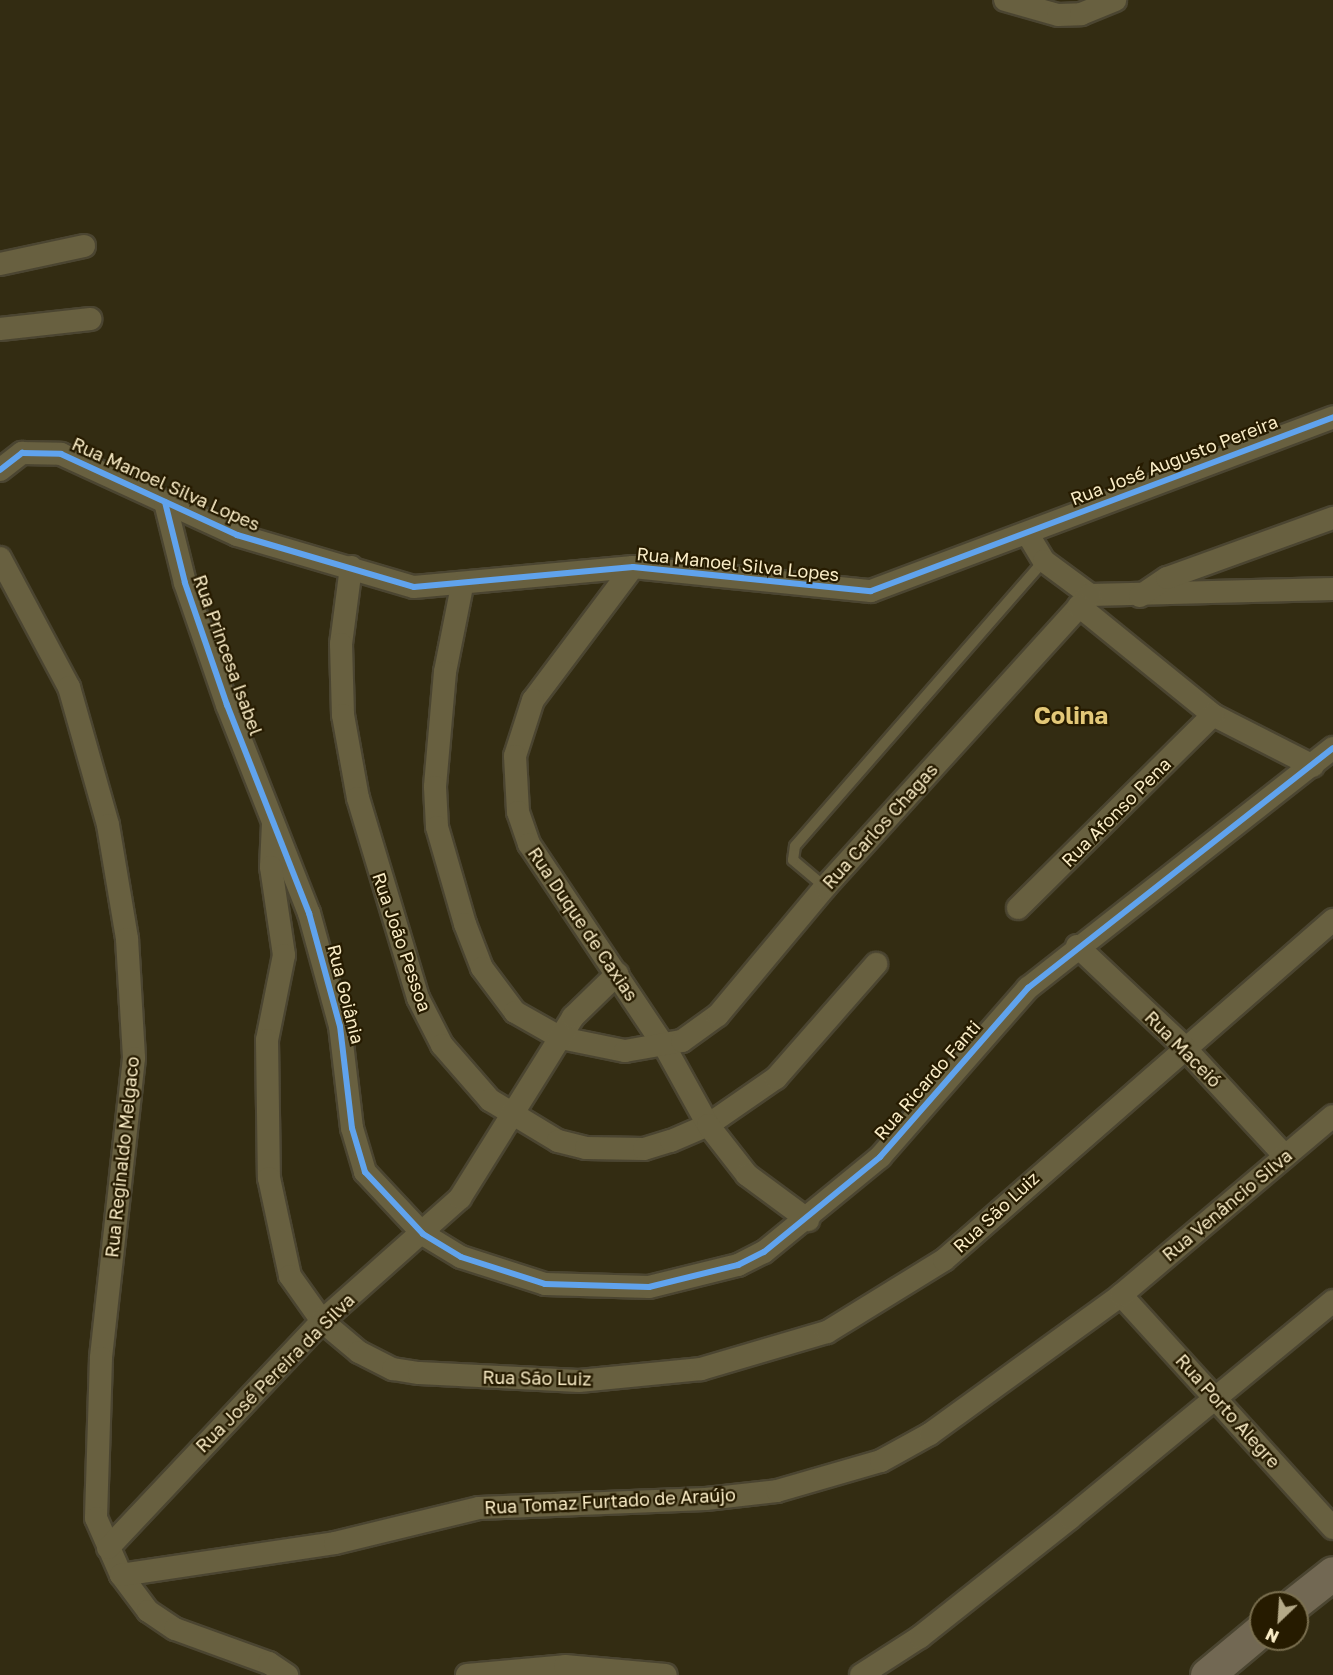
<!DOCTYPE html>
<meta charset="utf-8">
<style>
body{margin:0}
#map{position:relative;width:1333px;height:1675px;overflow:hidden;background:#332c12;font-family:"Golos Text",sans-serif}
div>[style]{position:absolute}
.roads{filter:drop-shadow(2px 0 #4b4531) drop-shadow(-2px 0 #4b4531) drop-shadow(0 2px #4b4531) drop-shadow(0 -2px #4b4531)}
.service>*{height:10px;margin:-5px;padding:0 5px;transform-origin:5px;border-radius:5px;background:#686040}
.minor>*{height:22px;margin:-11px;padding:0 11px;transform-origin:11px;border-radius:11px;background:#686040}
.primary>*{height:33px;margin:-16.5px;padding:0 16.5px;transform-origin:16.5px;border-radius:16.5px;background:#726853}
.cycleway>*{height:6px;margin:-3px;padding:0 3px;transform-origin:3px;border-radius:3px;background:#60a3ed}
span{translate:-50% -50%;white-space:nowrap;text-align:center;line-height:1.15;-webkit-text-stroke:4.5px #261b00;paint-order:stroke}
.street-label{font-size:18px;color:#f9ecc6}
.district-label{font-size:24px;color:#e3c878;font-weight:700}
.north{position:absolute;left:1249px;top:1591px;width:60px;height:60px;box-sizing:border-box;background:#261b00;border:2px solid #7a6f4f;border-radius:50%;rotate:205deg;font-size:16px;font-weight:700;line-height:24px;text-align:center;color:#f9ecc6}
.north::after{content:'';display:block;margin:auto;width:21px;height:27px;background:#b4a987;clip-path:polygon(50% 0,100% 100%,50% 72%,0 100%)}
</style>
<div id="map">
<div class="roads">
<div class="service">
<div style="left:825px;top:887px;width:42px;rotate:-139.8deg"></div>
<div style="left:793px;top:860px;width:14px;rotate:-82deg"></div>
<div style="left:795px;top:846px;width:378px;rotate:-48.9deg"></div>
</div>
<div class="minor">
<div style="left:1005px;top:0;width:55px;rotate:15.8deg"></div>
<div style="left:1058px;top:15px;width:23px;rotate:-2deg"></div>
<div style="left:1081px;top:14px;width:37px;rotate:-22deg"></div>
<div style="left:0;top:264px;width:86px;rotate:-12.1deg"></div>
<div style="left:0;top:329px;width:91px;rotate:-6.3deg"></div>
<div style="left:0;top:470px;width:28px;rotate:-38deg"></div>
<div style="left:22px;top:453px;width:39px;rotate:1deg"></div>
<div style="left:61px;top:454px;width:194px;rotate:24.7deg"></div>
<div style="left:237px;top:535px;width:184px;rotate:16.4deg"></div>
<div style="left:414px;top:587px;width:220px;rotate:-5.2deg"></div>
<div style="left:633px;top:567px;width:239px;rotate:5.8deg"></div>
<div style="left:871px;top:591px;width:494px;rotate:-20.6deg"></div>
<div style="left:165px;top:502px;width:83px;rotate:76.1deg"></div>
<div style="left:185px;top:583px;width:129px;rotate:71deg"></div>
<div style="left:227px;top:705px;width:224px;rotate:68.5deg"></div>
<div style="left:309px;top:913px;width:117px;rotate:74.7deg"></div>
<div style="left:340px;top:1026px;width:103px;rotate:83.3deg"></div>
<div style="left:352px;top:1128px;width:46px;rotate:73.5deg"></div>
<div style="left:365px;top:1172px;width:85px;rotate:46.9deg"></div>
<div style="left:423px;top:1234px;width:44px;rotate:31.2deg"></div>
<div style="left:461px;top:1257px;width:88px;rotate:17.8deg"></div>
<div style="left:545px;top:1284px;width:104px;rotate:1.7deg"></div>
<div style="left:649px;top:1287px;width:92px;rotate:-13.9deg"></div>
<div style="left:738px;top:1265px;width:29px;rotate:-27deg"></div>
<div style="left:764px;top:1252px;width:150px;rotate:-39.3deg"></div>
<div style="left:880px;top:1157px;width:225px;rotate:-48.8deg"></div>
<div style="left:1028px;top:988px;width:388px;rotate:-38.2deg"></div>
<div style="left:1027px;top:533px;width:33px;rotate:59deg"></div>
<div style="left:1044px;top:561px;width:57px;rotate:36.5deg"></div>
<div style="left:1090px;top:595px;width:243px;rotate:-1.4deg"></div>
<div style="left:0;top:558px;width:146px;rotate:61.9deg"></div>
<div style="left:69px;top:687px;width:143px;rotate:74.2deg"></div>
<div style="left:108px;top:825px;width:116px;rotate:80.5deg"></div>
<div style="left:127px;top:939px;width:119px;rotate:86.6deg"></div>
<div style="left:134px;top:1058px;width:302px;rotate:96.3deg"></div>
<div style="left:101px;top:1358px;width:160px;rotate:91.8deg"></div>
<div style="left:96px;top:1518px;width:62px;rotate:66.3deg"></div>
<div style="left:121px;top:1575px;width:45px;rotate:53.1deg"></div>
<div style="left:148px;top:1611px;width:32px;rotate:34deg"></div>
<div style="left:175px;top:1629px;width:100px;rotate:19.9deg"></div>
<div style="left:269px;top:1663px;width:22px;rotate:34deg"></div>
<div style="left:351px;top:567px;width:78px;rotate:97.4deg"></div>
<div style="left:341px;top:644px;width:71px;rotate:88.4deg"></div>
<div style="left:343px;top:715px;width:84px;rotate:79.8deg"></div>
<div style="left:358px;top:798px;width:209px;rotate:73.3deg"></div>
<div style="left:418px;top:998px;width:53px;rotate:62.9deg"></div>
<div style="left:442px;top:1045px;width:73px;rotate:48.9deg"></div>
<div style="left:490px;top:1100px;width:79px;rotate:31.1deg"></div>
<div style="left:558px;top:1141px;width:29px;rotate:14deg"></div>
<div style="left:586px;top:1148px;width:58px;rotate:1deg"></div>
<div style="left:644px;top:1149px;width:28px;rotate:-17deg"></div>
<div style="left:671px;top:1141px;width:40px;rotate:-23.4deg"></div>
<div style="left:708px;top:1125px;width:83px;rotate:-34.7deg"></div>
<div style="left:776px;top:1078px;width:152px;rotate:-48.7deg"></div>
<div style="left:633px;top:567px;width:166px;rotate:126.9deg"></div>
<div style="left:533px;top:700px;width:59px;rotate:107.8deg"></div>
<div style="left:515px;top:756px;width:56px;rotate:86.9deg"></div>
<div style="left:518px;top:812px;width:34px;rotate:71deg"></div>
<div style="left:529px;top:844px;width:244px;rotate:56.2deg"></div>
<div style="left:665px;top:1047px;width:89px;rotate:61.1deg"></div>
<div style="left:708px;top:1125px;width:63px;rotate:52deg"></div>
<div style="left:747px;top:1175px;width:76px;rotate:36.4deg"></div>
<div style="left:462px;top:586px;width:88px;rotate:101.2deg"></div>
<div style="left:445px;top:672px;width:115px;rotate:95deg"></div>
<div style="left:435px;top:787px;width:40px;rotate:87.1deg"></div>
<div style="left:437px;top:827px;width:101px;rotate:73.9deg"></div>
<div style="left:465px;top:924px;width:47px;rotate:68.9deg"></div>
<div style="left:482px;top:968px;width:55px;rotate:53.1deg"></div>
<div style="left:515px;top:1012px;width:53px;rotate:29.5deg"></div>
<div style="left:561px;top:1038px;width:65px;rotate:11.5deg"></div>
<div style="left:625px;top:1051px;width:58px;rotate:-10deg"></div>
<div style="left:682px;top:1041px;width:44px;rotate:-35.8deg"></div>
<div style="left:718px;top:1015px;width:167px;rotate:-50.1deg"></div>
<div style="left:825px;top:887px;width:394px;rotate:-47.8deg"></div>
<div style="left:1140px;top:596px;width:32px;rotate:-34deg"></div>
<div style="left:1167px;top:578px;width:177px;rotate:-19.9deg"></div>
<div style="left:1079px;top:606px;width:173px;rotate:39.1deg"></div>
<div style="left:1213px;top:715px;width:112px;rotate:27deg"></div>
<div style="left:273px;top:823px;width:44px;rotate:92.6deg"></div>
<div style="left:271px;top:867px;width:89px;rotate:81.6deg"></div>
<div style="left:284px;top:955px;width:87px;rotate:101.3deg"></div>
<div style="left:267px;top:1040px;width:138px;rotate:89.2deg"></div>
<div style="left:269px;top:1178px;width:100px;rotate:77.9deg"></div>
<div style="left:290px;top:1276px;width:55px;rotate:54.6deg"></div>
<div style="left:322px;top:1321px;width:48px;rotate:40deg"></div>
<div style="left:359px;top:1352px;width:38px;rotate:27deg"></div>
<div style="left:393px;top:1369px;width:26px;rotate:9deg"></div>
<div style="left:419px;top:1373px;width:160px;rotate:2.9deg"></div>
<div style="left:579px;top:1381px;width:123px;rotate:-5.6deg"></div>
<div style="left:701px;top:1369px;width:131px;rotate:-16.4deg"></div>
<div style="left:827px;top:1332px;width:137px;rotate:-31.6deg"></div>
<div style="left:944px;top:1260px;width:517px;rotate:-41.15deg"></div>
<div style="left:1018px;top:908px;width:274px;rotate:-44.7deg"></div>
<div style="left:1077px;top:946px;width:146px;rotate:43.3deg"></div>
<div style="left:1183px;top:1046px;width:149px;rotate:47.2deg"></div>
<div style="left:1121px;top:1295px;width:315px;rotate:47.7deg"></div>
<div style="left:108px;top:1548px;width:312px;rotate:-46.7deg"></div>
<div style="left:322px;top:1321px;width:185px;rotate:-41.7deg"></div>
<div style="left:460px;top:1198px;width:213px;rotate:-58deg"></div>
<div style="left:573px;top:1017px;width:62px;rotate:-44.3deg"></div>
<div style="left:121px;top:1575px;width:216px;rotate:-8.5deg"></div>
<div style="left:335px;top:1543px;width:148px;rotate:-13.7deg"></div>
<div style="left:479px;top:1508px;width:227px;rotate:-2.3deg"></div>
<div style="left:706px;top:1499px;width:71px;rotate:-6.4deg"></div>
<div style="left:777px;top:1491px;width:108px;rotate:-16.1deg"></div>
<div style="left:881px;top:1461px;width:56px;rotate:-28.9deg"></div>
<div style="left:930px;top:1434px;width:236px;rotate:-36deg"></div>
<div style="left:1121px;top:1295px;width:277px;rotate:-40.2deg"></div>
<div style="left:467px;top:1675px;width:98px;rotate:-5.2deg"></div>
<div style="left:565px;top:1666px;width:101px;rotate:5.1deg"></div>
<div style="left:861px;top:1675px;width:70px;rotate:-32.8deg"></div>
<div style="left:920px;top:1637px;width:191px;rotate:-38.4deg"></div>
<div style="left:1070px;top:1518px;width:341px;rotate:-39.5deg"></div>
</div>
<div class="primary">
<div style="left:1295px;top:1603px;width:48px;rotate:-38.3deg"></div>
<div style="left:1207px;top:1675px;width:70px;rotate:-39.8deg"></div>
</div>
</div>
<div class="cycleway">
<div style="left:0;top:470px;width:28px;rotate:-38deg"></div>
<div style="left:22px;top:453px;width:39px;rotate:1deg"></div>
<div style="left:61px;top:454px;width:194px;rotate:24.7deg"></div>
<div style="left:237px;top:535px;width:184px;rotate:16.4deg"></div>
<div style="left:414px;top:587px;width:220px;rotate:-5.2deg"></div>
<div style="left:633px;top:567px;width:239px;rotate:5.8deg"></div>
<div style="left:871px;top:591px;width:494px;rotate:-20.6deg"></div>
<div style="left:165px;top:502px;width:83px;rotate:76.1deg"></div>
<div style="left:185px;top:583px;width:129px;rotate:71deg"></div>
<div style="left:227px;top:705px;width:224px;rotate:68.5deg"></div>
<div style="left:309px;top:913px;width:117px;rotate:74.7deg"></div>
<div style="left:340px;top:1026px;width:103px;rotate:83.3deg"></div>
<div style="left:352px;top:1128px;width:46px;rotate:73.5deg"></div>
<div style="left:365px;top:1172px;width:85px;rotate:46.9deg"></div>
<div style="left:423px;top:1234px;width:44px;rotate:31.2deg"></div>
<div style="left:461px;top:1257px;width:88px;rotate:17.8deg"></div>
<div style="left:545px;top:1284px;width:104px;rotate:1.7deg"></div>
<div style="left:649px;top:1287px;width:92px;rotate:-13.9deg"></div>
<div style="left:738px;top:1265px;width:29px;rotate:-27deg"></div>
<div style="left:764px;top:1252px;width:150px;rotate:-39.3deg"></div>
<div style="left:880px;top:1157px;width:225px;rotate:-48.8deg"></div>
<div style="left:1028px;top:988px;width:388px;rotate:-38.2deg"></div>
</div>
<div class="street-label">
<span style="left:1174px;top:460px;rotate:-21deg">Rua José Augusto Pereira</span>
<span style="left:166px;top:484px;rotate:24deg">Rua Manoel Silva Lopes</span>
<span style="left:738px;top:564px;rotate:6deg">Rua Manoel Silva Lopes</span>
<span style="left:228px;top:655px;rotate:70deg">Rua Princesa Isabel</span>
<span style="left:1116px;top:812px;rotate:-45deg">Rua Afonso Pena</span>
<span style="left:880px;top:826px;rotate:-48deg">Rua Carlos Chagas</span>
<span style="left:583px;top:924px;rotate:56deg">Rua Duque de Caxias</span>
<span style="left:402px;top:942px;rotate:71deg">Rua João Pessoa</span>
<span style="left:346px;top:994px;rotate:76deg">Rua Goiânia</span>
<span style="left:1183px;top:1049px;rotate:45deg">Rua Maceió</span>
<span style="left:927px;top:1080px;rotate:-49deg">Rua Ricardo Fanti</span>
<span style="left:122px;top:1157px;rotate:-84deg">Rua Reginaldo Melgaco</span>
<span style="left:1227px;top:1205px;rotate:-40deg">Rua Venâncio Silva</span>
<span style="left:996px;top:1212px;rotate:-43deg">Rua São Luiz</span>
<span style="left:275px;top:1373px;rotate:-45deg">Rua José Pereira da Silva</span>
<span style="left:537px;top:1378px;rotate:1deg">Rua São Luiz</span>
<span style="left:1228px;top:1411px;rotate:48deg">Rua Porto Alegre</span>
<span style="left:610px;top:1501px;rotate:-3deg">Rua Tomaz Furtado de Araújo</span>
</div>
<div class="district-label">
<span style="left:1071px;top:715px">Colina</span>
</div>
<div class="north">N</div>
</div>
